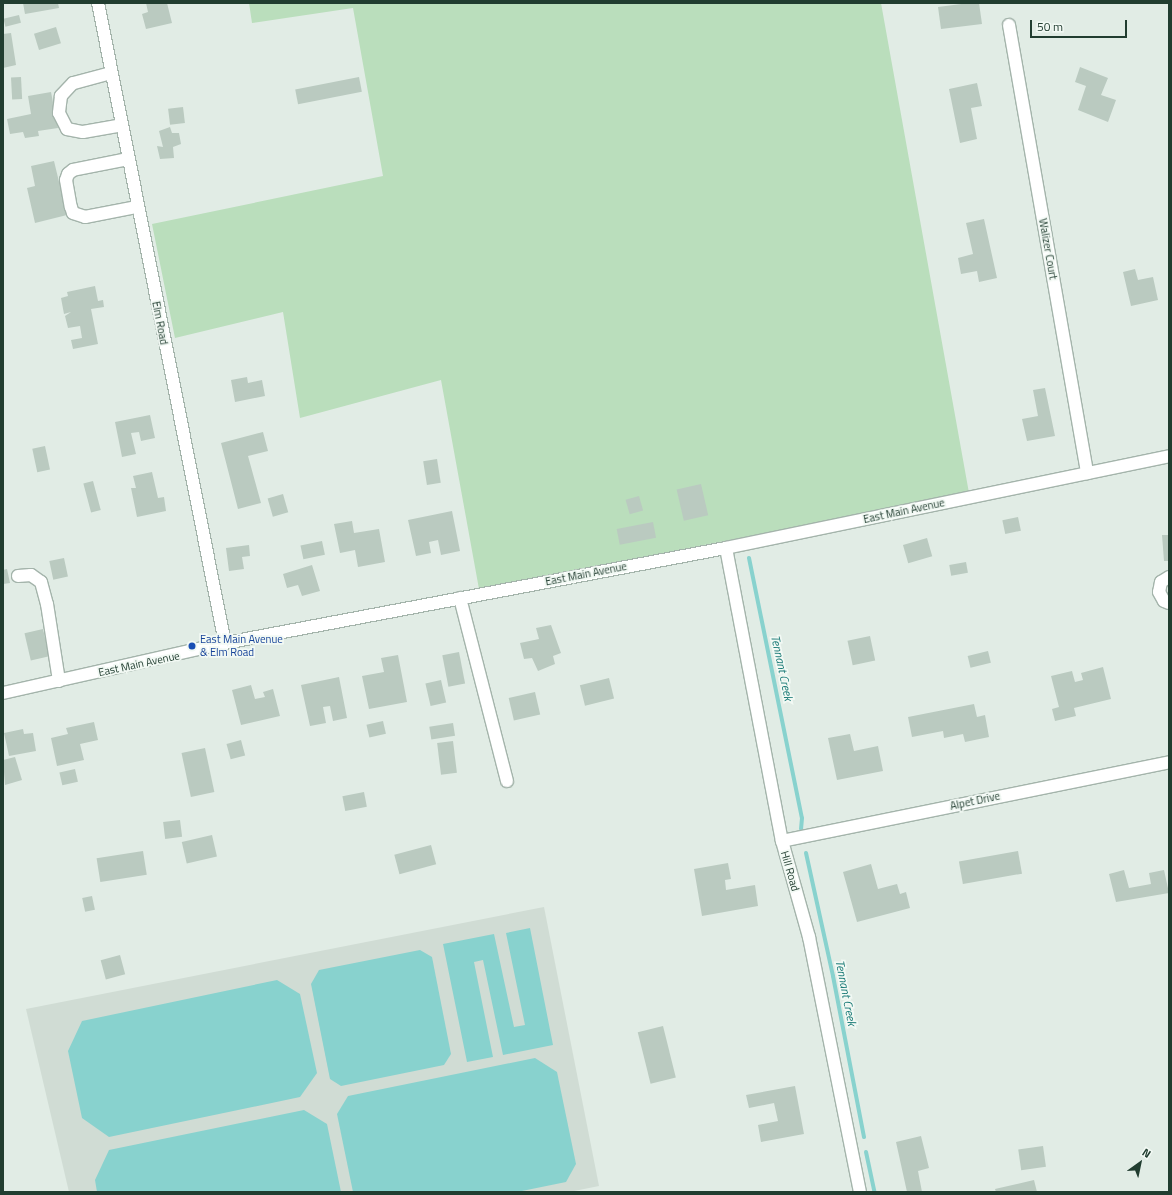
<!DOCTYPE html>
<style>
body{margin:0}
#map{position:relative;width:1172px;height:1195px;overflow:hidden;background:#e1ece5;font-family:"Titillium Web",sans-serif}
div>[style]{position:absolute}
.built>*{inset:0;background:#d0dcd4}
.green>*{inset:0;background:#badebc}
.water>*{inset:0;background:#88d2ce}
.stream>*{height:4px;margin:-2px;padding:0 2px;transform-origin:2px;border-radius:2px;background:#88d2ce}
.building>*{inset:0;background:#bacac0;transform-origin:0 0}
.roads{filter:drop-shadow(1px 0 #a4b4ab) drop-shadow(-1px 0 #a4b4ab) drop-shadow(0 1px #a4b4ab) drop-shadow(0 -1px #a4b4ab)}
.minor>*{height:12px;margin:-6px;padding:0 6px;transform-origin:6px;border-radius:6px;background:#fff}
.dots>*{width:11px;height:11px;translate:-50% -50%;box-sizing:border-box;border:2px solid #f2f9f4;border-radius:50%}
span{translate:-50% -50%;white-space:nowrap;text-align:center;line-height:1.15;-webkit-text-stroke:3.5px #f2f9f4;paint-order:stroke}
.street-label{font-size:11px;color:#213d30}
.transit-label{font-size:11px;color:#164399}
.left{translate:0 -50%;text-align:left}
.water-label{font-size:12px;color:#1a7a76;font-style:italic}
.frame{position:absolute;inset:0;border:4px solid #213d30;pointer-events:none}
.north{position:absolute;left:1120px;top:1143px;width:40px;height:40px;-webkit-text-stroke:3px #f2f9f4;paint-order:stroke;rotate:33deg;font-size:11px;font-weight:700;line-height:16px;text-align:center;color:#213d30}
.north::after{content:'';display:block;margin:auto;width:14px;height:18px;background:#213d30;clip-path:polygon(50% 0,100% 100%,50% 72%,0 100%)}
.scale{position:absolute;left:1030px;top:20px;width:97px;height:18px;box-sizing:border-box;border:2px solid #213d30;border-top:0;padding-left:5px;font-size:12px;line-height:14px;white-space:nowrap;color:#213d30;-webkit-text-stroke:3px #f2f9f4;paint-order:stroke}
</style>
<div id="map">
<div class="built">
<div style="clip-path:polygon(544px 907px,599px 1186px,569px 1192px,69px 1192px,26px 1009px)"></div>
</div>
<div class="green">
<div style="clip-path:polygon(249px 3px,881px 3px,969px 493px,479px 589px,441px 380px,300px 418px,283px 312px,175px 338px,152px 224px,383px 176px,353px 8px,252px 23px)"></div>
</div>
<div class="water">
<div style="clip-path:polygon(530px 928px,553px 1045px,503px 1055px,483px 960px,474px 962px,493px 1057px,467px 1062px,443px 944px,494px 934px,514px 1027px,525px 1025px,506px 933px)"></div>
<div style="clip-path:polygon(420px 950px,432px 957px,451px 1054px,444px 1065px,341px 1086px,330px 1079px,311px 984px,319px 970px)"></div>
<div style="clip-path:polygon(277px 980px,300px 994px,317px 1073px,300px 1097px,109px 1137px,82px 1118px,68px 1051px,82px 1021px)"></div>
<div style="clip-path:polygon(535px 1058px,557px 1072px,576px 1164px,566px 1182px,517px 1192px,353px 1192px,337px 1114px,348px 1096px)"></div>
<div style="clip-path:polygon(304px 1110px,327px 1124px,341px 1192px,97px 1192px,95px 1180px,109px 1150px)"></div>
</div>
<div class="stream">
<div style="left:749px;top:558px;width:265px;rotate:78.5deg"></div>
<div style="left:802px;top:818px;width:11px;rotate:95deg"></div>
<div style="left:806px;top:853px;width:126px;rotate:77.6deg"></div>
<div style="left:833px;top:976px;width:164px;rotate:79.1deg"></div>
<div style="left:866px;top:1152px;width:40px;rotate:78deg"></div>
</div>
<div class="building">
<div style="clip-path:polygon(23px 3px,58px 3px,59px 8px,25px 14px)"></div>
<div style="clip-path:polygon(146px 3px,167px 3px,172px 23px,146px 29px,142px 14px,148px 12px)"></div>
<div style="clip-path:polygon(969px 3px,979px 3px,982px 24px,941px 29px,938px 7px)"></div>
<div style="left:19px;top:15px;width:8px;height:16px;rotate:76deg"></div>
<div style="left:56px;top:27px;width:17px;height:23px;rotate:73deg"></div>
<div style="clip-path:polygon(11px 33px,16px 65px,3px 68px,3px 34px)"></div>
<div style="clip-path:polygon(1080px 67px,1108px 78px,1101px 95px,1116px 100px,1108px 122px,1078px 110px,1086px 86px,1075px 82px)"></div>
<div style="left:21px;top:77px;width:22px;height:10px;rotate:87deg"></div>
<div style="left:359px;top:77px;width:15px;height:65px;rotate:79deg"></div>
<div style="clip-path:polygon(977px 83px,982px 106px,971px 108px,977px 139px,960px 143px,949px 89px)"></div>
<div style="clip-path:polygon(51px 92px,58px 128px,38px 131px,39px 136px,25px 138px,23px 132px,10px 134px,7px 119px,31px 114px,28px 96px)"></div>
<div style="left:183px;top:107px;width:16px;height:15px;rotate:83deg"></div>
<div style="clip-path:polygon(170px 127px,172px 133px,179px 133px,181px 144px,173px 147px,174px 158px,160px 159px,157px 146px,163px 147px,159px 131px)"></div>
<div style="clip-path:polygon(54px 161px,67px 215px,35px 223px,27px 188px,35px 186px,31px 166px)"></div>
<div style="clip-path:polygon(984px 219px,997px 278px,979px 282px,977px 271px,961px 274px,958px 258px,973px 254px,966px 223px)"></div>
<div style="clip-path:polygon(1135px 269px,1138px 280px,1153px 277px,1158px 300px,1131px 306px,1123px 272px)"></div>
<div style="clip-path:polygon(95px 286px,98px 301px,103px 300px,104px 307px,91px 309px,98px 344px,73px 349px,71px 340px,82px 338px,80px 326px,68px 328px,65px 316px,71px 312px,64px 314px,61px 298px,68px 296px,67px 292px)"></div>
<div style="clip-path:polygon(247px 377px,248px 383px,262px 380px,265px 396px,235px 402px,231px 380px)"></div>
<div style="clip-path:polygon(1045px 388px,1055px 436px,1027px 441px,1022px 419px,1038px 416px,1033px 390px)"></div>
<div style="clip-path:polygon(150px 415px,155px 438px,141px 441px,139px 432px,131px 433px,136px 454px,122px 457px,115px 422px)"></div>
<div style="clip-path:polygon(263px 432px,268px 451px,248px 456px,261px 503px,238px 509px,221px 443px)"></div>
<div style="left:45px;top:446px;width:24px;height:13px;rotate:78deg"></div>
<div style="left:437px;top:459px;width:24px;height:14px;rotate:81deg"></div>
<div style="clip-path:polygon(152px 472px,158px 498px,164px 497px,166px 511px,137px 517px,131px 488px,136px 488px,133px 476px)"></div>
<div style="left:93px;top:481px;width:30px;height:10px;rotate:75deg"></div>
<div style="left:701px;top:484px;width:32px;height:25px;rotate:77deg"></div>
<div style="left:283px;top:494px;width:19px;height:16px;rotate:74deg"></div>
<div style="left:639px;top:496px;width:15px;height:14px;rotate:74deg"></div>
<div style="clip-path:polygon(452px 511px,460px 551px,441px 555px,438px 540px,429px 542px,431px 553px,416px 556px,408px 520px)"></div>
<div style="left:1018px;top:517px;width:14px;height:16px;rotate:78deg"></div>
<div style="clip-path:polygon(352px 521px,354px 533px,379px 529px,385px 562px,358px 567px,355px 550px,340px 553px,334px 524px)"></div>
<div style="left:653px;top:522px;width:16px;height:37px;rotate:79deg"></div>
<div style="clip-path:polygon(1162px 535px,1169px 535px,1169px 561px,1164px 561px)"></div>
<div style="left:927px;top:538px;width:19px;height:25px;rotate:74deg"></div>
<div style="left:322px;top:541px;width:14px;height:22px;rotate:78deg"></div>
<div style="clip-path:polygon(249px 545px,250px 556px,242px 557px,244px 569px,229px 571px,226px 548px)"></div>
<div style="left:64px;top:558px;width:19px;height:15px;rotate:78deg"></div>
<div style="left:966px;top:562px;width:11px;height:17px;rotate:80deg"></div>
<div style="clip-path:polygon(312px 565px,320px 591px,302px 596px,298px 585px,287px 588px,283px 574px)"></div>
<div style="clip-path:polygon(7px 569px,10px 583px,3px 584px,3px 570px)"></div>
<div style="clip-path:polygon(551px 625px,561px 653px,553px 656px,555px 664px,538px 671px,532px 658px,524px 659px,520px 643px,539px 639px,536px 628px)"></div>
<div style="left:43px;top:629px;width:28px;height:19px;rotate:77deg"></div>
<div style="left:870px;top:636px;width:25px;height:23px;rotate:78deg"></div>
<div style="left:988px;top:651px;width:12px;height:21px;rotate:76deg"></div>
<div style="left:459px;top:652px;width:32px;height:17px;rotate:79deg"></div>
<div style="clip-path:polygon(398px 655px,407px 702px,369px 709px,362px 676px,384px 672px,381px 658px)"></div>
<div style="clip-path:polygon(1103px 667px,1111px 699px,1074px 708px,1076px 716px,1055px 721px,1052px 709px,1059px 707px,1051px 676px,1072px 671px,1075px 682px,1083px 680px,1081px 673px)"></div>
<div style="clip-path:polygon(339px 677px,347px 718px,333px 721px,330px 706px,323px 707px,326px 723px,310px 726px,301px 685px)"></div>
<div style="left:609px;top:678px;width:21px;height:30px;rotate:76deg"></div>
<div style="left:441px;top:680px;width:23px;height:16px;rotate:77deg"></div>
<div style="clip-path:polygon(251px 685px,255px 699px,265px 697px,263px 692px,273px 689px,280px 716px,241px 725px,232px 690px)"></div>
<div style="left:535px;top:692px;width:23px;height:27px;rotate:77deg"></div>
<div style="clip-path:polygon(974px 704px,977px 717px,985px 715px,989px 737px,965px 742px,963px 734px,944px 738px,943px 731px,912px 737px,908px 717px)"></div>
<div style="left:383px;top:721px;width:13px;height:17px;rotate:77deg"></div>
<div style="clip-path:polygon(94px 722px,98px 740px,80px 744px,84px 760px,57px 766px,51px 738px,68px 734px,66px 728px)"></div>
<div style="left:453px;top:723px;width:13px;height:24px;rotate:81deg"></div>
<div style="clip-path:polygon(23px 729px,24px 734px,33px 733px,36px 751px,9px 756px,4px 733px)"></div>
<div style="clip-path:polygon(850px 734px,854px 751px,878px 746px,883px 771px,837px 780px,828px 738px)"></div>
<div style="left:241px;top:740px;width:16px;height:15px;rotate:75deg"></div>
<div style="left:453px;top:741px;width:32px;height:16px;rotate:83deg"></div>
<div style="left:205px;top:748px;width:45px;height:24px;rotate:78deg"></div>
<div style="clip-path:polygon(15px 757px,22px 780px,5px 785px,3px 760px)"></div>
<div style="left:75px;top:769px;width:13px;height:16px;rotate:77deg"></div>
<div style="left:364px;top:792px;width:15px;height:22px;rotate:79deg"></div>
<div style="left:180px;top:820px;width:17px;height:17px;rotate:83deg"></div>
<div style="left:212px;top:835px;width:22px;height:31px;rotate:77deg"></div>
<div style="left:431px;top:845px;width:20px;height:38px;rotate:75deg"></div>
<div style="left:143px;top:851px;width:24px;height:47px;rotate:81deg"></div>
<div style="left:1018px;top:851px;width:23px;height:60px;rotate:80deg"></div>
<div style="clip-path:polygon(728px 863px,731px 879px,725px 880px,726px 890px,755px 885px,758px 906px,702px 916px,694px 869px)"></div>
<div style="clip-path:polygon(871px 864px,878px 889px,897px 884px,900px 894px,906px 892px,910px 908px,857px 922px,843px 872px)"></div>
<div style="clip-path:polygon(1124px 870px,1129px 888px,1151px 884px,1149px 873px,1164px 870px,1169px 893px,1116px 902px,1109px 874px)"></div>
<div style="left:92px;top:896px;width:14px;height:10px;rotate:78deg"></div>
<div style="left:120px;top:955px;width:20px;height:20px;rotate:75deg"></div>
<div style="left:663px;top:1026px;width:53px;height:26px;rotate:76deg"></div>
<div style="clip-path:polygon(795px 1086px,804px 1134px,761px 1142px,758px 1125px,778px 1121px,774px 1103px,749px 1108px,746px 1095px)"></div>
<div style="clip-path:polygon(921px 1136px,929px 1168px,918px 1171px,922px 1192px,907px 1192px,896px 1142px)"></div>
<div style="left:1043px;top:1146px;width:21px;height:25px;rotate:82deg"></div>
<div style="clip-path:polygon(1034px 1180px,1037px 1192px,996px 1192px,995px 1189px)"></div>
</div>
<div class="roads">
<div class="minor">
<div style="left:98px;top:3px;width:652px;rotate:78.78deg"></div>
<div style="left:1009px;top:25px;width:455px;rotate:80.1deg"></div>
<div style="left:111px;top:73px;width:39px;rotate:165deg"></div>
<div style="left:73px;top:83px;width:18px;rotate:133deg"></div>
<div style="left:61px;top:96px;width:17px;rotate:97deg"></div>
<div style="left:59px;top:113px;width:18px;rotate:63deg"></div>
<div style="left:67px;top:129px;width:16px;rotate:11deg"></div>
<div style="left:83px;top:132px;width:39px;rotate:-10deg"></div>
<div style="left:128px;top:159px;width:56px;rotate:168.7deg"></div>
<div style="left:73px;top:170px;width:6px;rotate:141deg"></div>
<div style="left:68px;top:174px;width:6px;rotate:108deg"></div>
<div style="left:66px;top:180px;width:27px;rotate:80deg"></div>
<div style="left:71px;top:207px;width:6px;rotate:72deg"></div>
<div style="left:73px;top:213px;width:13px;rotate:18deg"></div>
<div style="left:85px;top:217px;width:53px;rotate:-10.9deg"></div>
<div style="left:726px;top:548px;width:298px;rotate:79.2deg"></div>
<div style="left:782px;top:841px;width:100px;rotate:74.3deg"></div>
<div style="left:809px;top:937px;width:260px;rotate:78.7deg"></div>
<div style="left:18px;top:576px;width:13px;rotate:-4deg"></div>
<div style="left:31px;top:575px;width:12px;rotate:35deg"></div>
<div style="left:41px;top:582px;width:23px;rotate:75deg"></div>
<div style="left:47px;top:604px;width:78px;rotate:81.1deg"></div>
<div style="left:1169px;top:577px;width:9px;rotate:148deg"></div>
<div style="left:1161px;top:582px;width:10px;rotate:101deg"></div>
<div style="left:1159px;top:592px;width:10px;rotate:61deg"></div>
<div style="left:1164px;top:601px;width:5px;rotate:22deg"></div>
<div style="left:460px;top:598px;width:189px;rotate:75.6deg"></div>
<div style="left:3px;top:693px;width:228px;rotate:-12.7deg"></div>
<div style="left:225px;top:643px;width:510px;rotate:-10.74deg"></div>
<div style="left:726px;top:548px;width:452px;rotate:-11.7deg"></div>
<div style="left:782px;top:841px;width:395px;rotate:-11.5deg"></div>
</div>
</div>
<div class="dots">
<div style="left:192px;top:646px;background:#1a4fb4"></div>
</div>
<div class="street-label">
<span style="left:1048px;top:249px;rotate:80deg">Walizer Court</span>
<span style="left:160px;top:323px;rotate:79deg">Elm Road</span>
<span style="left:904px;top:511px;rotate:-12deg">East Main Avenue</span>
<span style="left:586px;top:574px;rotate:-11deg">East Main Avenue</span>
<span style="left:139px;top:664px;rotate:-12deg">East Main Avenue</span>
<span style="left:975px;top:801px;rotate:-12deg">Alpet Drive</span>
<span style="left:790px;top:871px;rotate:74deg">Hill Road</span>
</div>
<div class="transit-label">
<span class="left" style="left:200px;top:646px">East Main Avenue<br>&amp; Elm Road</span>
</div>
<div class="water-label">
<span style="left:782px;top:668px;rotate:78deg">Tennant Creek</span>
<span style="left:846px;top:993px;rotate:79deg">Tennant Creek</span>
</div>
<div class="frame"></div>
<div class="north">N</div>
<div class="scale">50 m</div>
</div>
